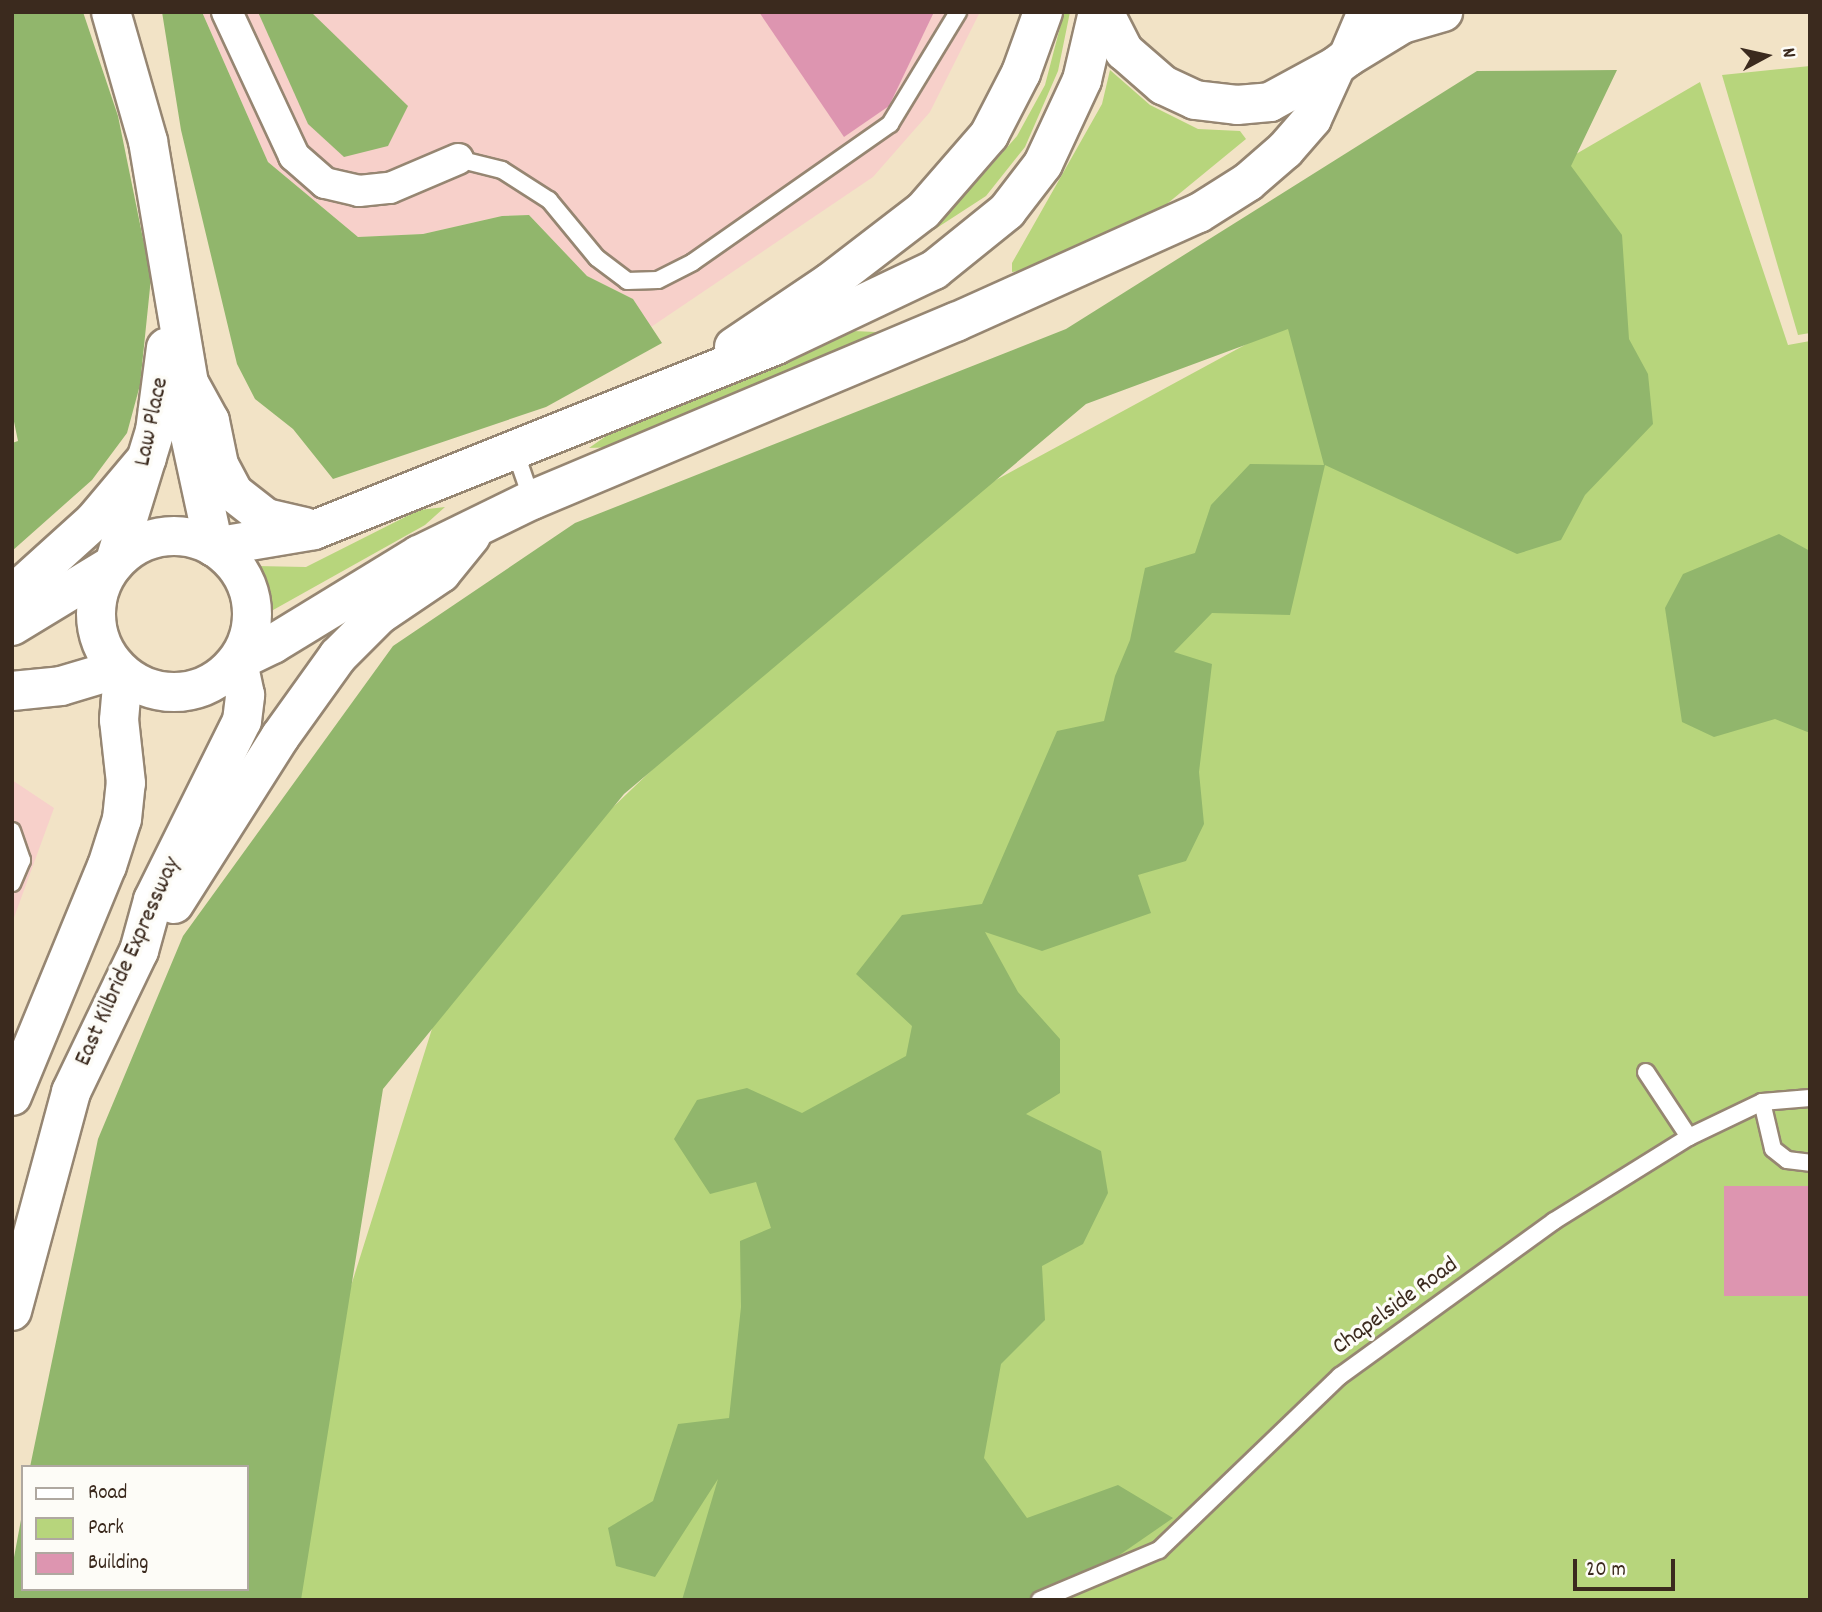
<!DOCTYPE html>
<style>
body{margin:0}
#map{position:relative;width:1822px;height:1612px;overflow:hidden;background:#f2e3c6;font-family:Dekko,sans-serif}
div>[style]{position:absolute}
.built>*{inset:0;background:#f7d0ca}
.green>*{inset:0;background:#b7d57c}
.forest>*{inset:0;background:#91b66c}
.building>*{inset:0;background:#dd95b0;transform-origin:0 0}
.roads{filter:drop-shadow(2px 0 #968672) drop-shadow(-2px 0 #968672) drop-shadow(0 2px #968672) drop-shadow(0 -2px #968672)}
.lane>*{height:16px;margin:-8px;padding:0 8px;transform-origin:8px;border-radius:8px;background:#fff}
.street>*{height:30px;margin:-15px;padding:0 15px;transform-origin:15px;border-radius:15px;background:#fff}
.secondary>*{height:38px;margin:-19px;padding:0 19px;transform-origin:19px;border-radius:19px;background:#fff}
.primary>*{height:38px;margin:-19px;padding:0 19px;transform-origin:19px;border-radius:19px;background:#fff}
.primary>.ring{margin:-19px;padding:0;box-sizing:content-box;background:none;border:38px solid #fff;border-radius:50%}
span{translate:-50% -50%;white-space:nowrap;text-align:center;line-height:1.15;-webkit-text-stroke:7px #fdfcf7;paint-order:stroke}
.street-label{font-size:24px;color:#3b2a1e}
.frame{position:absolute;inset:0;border:14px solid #3b2a1e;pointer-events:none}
.legend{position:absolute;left:21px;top:1465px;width:228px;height:126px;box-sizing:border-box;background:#fdfcf7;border:2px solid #afa8a0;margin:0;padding:9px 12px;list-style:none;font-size:21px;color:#3b2a1e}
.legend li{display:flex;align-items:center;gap:14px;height:35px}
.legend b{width:35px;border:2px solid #afa8a0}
.north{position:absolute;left:1731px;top:21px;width:70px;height:70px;-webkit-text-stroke:5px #fdfcf7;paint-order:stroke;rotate:82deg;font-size:19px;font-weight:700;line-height:28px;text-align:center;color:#3b2a1e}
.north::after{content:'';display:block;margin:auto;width:24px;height:32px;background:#3b2a1e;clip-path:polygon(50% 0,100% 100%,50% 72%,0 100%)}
.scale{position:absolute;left:1573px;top:1559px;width:102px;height:32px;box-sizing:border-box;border:4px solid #3b2a1e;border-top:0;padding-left:9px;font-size:21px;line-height:24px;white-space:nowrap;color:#3b2a1e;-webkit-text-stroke:5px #fdfcf7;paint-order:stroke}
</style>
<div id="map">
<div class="built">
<div style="clip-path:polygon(202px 12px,980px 12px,930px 112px,873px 177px,651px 327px,633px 299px,587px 276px,529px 215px,502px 216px,423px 234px,358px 237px,268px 162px)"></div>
<div style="clip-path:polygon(12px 780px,54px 808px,12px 923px)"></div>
</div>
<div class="green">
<div style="clip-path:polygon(1064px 12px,1070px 12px,1058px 71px,1025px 147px,986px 196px,872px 270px,973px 186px,1017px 136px,1045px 85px)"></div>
<div style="clip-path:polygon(1810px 66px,1810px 333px,1798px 335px,1722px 75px)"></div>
<div style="clip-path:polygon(1110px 70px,1150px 105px,1198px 129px,1240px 131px,1246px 139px,1157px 212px,1029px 270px,1012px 272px,1012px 263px,1102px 104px)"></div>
<div style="clip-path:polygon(1700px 82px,1788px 345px,1810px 341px,1810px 1600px,252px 1600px,454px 959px,902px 531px,1287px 322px)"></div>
<div style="clip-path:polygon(853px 331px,876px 332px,848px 349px,615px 447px,589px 448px,616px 429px)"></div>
<div style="clip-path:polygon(445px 507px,425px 525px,266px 614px,267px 586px,256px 566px,306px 567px,419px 510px)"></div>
</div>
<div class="forest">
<div style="clip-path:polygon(12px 12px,83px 12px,118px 116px,151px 278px,140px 385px,127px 433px,92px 480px,12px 551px,12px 443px,18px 441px,12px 412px)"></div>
<div style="clip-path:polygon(162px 12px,202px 12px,268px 162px,358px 237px,423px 234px,502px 216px,529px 215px,587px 276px,633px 299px,662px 343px,546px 407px,333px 479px,293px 429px,255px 399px,237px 364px,181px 130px)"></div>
<div style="clip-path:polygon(258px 12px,311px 12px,408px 106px,388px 146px,344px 157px,308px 124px)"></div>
<div style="clip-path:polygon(1617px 70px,1571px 166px,1622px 235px,1629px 339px,1648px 374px,1653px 424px,1585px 495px,1561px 540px,1517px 554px,1325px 465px,1290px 615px,1212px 613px,1174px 652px,1212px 664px,1199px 772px,1204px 824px,1186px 861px,1138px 875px,1151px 913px,1042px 951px,985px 932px,1018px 992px,1060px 1039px,1060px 1093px,1026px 1114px,1101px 1151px,1108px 1193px,1083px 1244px,1042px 1266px,1045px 1320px,1001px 1364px,984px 1458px,1027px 1518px,1118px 1485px,1173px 1518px,1105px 1565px,1033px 1600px,682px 1600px,718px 1479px,655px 1577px,616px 1566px,608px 1528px,653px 1501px,678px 1424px,729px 1418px,741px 1307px,740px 1241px,771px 1228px,756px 1182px,710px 1194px,674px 1139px,697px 1100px,747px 1088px,802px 1113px,906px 1056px,912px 1026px,856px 974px,902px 915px,982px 904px,1057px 731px,1104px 721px,1115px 676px,1130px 640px,1145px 568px,1195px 553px,1211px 505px,1250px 464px,1324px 465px,1288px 329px,1086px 404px,624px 794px,383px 1089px,301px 1600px,12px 1600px,12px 1568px,23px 1509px,23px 1589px,247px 1589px,247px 1467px,30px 1467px,98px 1139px,183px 936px,393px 646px,575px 523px,1066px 329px,1477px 71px)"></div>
<div style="clip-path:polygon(1779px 534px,1810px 551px,1810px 733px,1775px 719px,1714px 737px,1682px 722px,1665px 608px,1683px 574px)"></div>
</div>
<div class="building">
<div style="clip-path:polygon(759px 12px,934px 12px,889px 106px,844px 137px)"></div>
<div style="left:1810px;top:1186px;width:110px;height:86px;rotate:90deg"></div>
</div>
<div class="roads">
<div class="lane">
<div style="left:458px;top:159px;width:45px;rotate:14deg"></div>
<div style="left:502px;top:170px;width:56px;rotate:32.6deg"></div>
<div style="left:549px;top:200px;width:75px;rotate:50.4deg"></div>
<div style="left:597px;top:258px;width:38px;rotate:37deg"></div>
<div style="left:627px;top:281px;width:31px;rotate:-2deg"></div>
<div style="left:658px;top:280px;width:39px;rotate:-27deg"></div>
<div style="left:693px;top:262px;width:241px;rotate:-35deg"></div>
<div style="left:890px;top:124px;width:131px;rotate:-58.7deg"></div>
<div style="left:515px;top:451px;width:52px;rotate:70.9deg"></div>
<div style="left:12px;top:831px;width:31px;rotate:71deg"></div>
<div style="left:22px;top:860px;width:25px;rotate:113deg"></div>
<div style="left:1646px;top:1072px;width:78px;rotate:56.5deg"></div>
<div style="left:1762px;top:1102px;width:48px;rotate:76.8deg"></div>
<div style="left:1773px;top:1149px;width:18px;rotate:38deg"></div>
<div style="left:1787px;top:1160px;width:23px;rotate:7deg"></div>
<div style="left:1040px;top:1600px;width:129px;rotate:-22.8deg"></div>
<div style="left:1159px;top:1550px;width:251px;rotate:-43.9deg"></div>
<div style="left:1340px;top:1376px;width:264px;rotate:-35.9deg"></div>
<div style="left:1554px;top:1221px;width:159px;rotate:-31.9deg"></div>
<div style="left:1689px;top:1137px;width:81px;rotate:-25.6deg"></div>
<div style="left:1762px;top:1102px;width:48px;rotate:-4.8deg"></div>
</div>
<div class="street">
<div style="left:227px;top:12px;width:159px;rotate:65deg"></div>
<div style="left:294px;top:156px;width:41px;rotate:41.1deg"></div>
<div style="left:325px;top:183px;width:35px;rotate:13deg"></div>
<div style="left:359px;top:191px;width:31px;rotate:-6deg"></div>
<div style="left:390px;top:188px;width:74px;rotate:-23.1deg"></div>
</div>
<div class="secondary">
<div style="left:111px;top:12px;width:134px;rotate:74deg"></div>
<div style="left:148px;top:141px;width:245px;rotate:80.4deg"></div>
<div style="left:189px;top:383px;width:39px;rotate:93deg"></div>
<div style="left:187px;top:422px;width:128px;rotate:77.8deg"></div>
<div style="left:114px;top:564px;width:139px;rotate:-72.9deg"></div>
<div style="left:155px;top:431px;width:84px;rotate:-82.5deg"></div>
</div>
<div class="primary">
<div style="left:1104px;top:12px;width:44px;rotate:62.9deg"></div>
<div style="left:1124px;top:51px;width:52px;rotate:41.1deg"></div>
<div style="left:1163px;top:85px;width:35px;rotate:25deg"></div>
<div style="left:1195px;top:100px;width:42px;rotate:6.8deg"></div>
<div style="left:1237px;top:105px;width:33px;rotate:-5deg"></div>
<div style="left:1270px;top:102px;width:75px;rotate:-28.6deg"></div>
<div style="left:1336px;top:66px;width:15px;rotate:-37deg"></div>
<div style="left:1348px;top:57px;width:49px;rotate:-67.1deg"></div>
<div style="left:1348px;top:57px;width:63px;rotate:-31.4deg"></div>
<div style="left:1402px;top:24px;width:43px;rotate:-16.3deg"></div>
<div style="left:734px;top:347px;width:115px;rotate:-34deg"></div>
<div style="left:829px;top:283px;width:118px;rotate:-37.5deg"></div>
<div style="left:923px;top:211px;width:101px;rotate:-49deg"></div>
<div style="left:989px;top:135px;width:70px;rotate:-62.7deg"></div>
<div style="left:1021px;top:73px;width:65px;rotate:-70.2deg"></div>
<div style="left:189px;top:383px;width:43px;rotate:61.1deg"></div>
<div style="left:210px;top:421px;width:45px;rotate:78.4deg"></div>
<div style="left:219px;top:465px;width:32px;rotate:62deg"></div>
<div style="left:234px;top:493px;width:41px;rotate:38deg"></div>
<div style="left:266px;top:518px;width:40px;rotate:13deg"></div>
<div class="ring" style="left:96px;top:536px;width:118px;height:118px"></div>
<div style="left:214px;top:547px;width:101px;rotate:-9.6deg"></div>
<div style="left:314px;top:530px;width:498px;rotate:-21.8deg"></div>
<div style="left:776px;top:345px;width:175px;rotate:-25.4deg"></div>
<div style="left:934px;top:270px;width:94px;rotate:-38.9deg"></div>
<div style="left:1007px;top:211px;width:59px;rotate:-52.5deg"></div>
<div style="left:1043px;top:164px;width:93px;rotate:-65.1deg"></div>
<div style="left:1082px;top:80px;width:70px;rotate:-76.8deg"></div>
<div style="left:12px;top:595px;width:110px;rotate:-42.1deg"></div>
<div style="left:94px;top:521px;width:82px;rotate:-49.9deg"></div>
<div style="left:12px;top:626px;width:119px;rotate:-31.3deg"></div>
<div style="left:238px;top:661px;width:39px;rotate:-26deg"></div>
<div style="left:273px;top:644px;width:171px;rotate:-31.4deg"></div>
<div style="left:419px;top:555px;width:126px;rotate:-26deg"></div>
<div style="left:532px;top:500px;width:460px;rotate:-22.8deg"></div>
<div style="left:956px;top:322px;width:266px;rotate:-24.2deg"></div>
<div style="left:1199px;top:213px;width:58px;rotate:-32.3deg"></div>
<div style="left:1248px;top:182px;width:49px;rotate:-40.9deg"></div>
<div style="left:1285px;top:150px;width:41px;rotate:-48.9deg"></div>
<div style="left:1312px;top:119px;width:58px;rotate:-65.6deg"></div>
<div style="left:12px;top:691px;width:49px;rotate:-5.8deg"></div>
<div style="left:61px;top:686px;width:59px;rotate:-16.6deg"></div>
<div style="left:174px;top:904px;width:198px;rotate:-57.6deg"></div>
<div style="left:280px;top:737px;width:100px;rotate:-54.4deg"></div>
<div style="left:338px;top:656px;width:58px;rotate:-45deg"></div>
<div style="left:379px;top:615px;width:75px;rotate:-34.1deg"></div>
<div style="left:441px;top:573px;width:48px;rotate:-51deg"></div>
<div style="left:12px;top:1096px;width:249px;rotate:-67.6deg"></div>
<div style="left:107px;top:866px;width:49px;rotate:-72.3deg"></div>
<div style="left:122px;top:819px;width:36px;rotate:-84deg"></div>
<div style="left:126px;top:783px;width:63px;rotate:-96.3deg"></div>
<div style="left:119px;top:720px;width:46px;rotate:-85deg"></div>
<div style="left:12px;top:1311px;width:227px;rotate:-74.9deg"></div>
<div style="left:71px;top:1092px;width:157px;rotate:-64.3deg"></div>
<div style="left:139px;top:951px;width:53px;rotate:-74.6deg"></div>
<div style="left:153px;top:900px;width:200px;rotate:-63.6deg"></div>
<div style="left:242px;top:721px;width:26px;rotate:-83deg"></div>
<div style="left:245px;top:695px;width:35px;rotate:-102deg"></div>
</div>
</div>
<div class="street-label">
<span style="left:153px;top:422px;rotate:-78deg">Law Place</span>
<span style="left:129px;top:962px;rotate:-66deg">East Kilbride Expressway</span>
<span style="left:1396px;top:1307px;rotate:-36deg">Chapelside Road</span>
</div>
<div class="frame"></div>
<ul class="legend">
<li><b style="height:9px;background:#fff"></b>Road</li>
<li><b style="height:19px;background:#b7d57c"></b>Park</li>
<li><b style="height:19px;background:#dd95b0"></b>Building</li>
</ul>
<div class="north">N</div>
<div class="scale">20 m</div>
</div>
